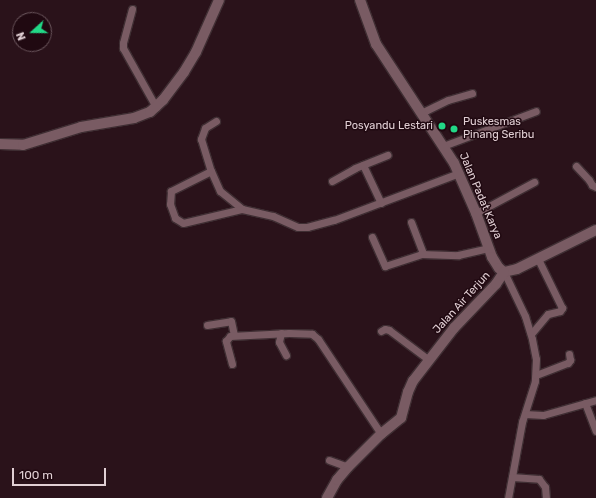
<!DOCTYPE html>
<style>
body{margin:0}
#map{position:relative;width:596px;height:498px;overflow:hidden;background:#2a121a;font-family:Rubik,sans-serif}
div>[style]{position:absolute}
.roads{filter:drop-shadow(1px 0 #3f2e33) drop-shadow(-1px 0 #3f2e33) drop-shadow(0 1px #3f2e33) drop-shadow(0 -1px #3f2e33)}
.street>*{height:7px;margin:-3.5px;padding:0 3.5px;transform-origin:3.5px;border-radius:3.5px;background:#795b63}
.secondary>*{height:10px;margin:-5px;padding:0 5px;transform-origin:5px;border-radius:5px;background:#795b63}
.dots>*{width:11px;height:11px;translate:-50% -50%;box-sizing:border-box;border:2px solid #200911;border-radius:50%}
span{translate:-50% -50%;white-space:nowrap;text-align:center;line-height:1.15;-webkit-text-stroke:3px #200911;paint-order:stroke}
.poi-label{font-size:11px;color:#e1cfd4}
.left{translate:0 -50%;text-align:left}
.right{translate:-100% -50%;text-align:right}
.street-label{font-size:11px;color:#e1cfd4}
.north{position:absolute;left:12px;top:12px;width:40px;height:40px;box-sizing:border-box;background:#200911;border:1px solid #6d585f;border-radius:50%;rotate:249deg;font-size:11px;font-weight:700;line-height:16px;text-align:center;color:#e1cfd4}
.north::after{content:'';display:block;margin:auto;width:14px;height:18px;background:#22d887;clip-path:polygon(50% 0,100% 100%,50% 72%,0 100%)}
.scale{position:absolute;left:12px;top:468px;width:94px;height:18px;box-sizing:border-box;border:2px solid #e1cfd4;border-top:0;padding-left:5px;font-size:12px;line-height:14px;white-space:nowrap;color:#e1cfd4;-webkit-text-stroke:3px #200911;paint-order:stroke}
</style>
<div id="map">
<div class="roads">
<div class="street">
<div style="left:132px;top:9px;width:35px;rotate:105deg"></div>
<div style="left:123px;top:43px;width:5px;rotate:90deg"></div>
<div style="left:123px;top:48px;width:68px;rotate:60.8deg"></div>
<div style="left:421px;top:113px;width:30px;rotate:-26deg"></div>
<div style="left:448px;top:100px;width:25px;rotate:-16deg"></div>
<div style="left:216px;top:121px;width:13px;rotate:148deg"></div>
<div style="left:205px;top:128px;width:12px;rotate:110deg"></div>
<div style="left:201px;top:139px;width:34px;rotate:73deg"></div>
<div style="left:211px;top:171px;width:22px;rotate:66deg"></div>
<div style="left:220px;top:191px;width:28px;rotate:39deg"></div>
<div style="left:242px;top:209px;width:32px;rotate:13deg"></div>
<div style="left:273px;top:216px;width:27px;rotate:24deg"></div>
<div style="left:298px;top:227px;width:9px"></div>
<div style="left:307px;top:227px;width:28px;rotate:-15deg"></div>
<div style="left:334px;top:220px;width:134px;rotate:-20.6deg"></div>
<div style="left:443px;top:146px;width:99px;rotate:-20.6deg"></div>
<div style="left:363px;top:165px;width:42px;rotate:64.7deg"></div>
<div style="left:576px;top:166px;width:19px;rotate:47deg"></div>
<div style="left:589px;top:180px;width:6px;rotate:59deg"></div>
<div style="left:592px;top:185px;width:4px;rotate:27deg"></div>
<div style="left:211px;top:171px;width:45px;rotate:153.4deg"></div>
<div style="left:171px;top:191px;width:13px;rotate:94deg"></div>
<div style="left:170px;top:204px;width:15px;rotate:70deg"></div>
<div style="left:175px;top:218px;width:9px;rotate:32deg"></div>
<div style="left:183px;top:223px;width:61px;rotate:-13.3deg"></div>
<div style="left:332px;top:181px;width:26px;rotate:-29deg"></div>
<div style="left:355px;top:168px;width:35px;rotate:-22deg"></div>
<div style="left:476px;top:213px;width:66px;rotate:-28.1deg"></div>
<div style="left:411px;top:222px;width:34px;rotate:69deg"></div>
<div style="left:372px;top:237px;width:32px;rotate:66deg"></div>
<div style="left:385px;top:266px;width:38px;rotate:-18deg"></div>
<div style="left:421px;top:254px;width:37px;rotate:2deg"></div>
<div style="left:458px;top:255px;width:32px;rotate:-13deg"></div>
<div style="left:504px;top:272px;width:49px;rotate:64.5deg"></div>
<div style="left:525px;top:316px;width:24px;rotate:73deg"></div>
<div style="left:532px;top:339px;width:20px;rotate:79deg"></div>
<div style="left:536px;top:359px;width:22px;rotate:93deg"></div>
<div style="left:535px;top:381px;width:43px;rotate:107.6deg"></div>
<div style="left:522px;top:422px;width:77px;rotate:100.4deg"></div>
<div style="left:207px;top:325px;width:24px;rotate:-9deg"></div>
<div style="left:231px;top:321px;width:14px;rotate:78deg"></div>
<div style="left:381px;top:331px;width:4px;rotate:-27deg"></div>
<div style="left:385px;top:329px;width:4px;rotate:14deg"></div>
<div style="left:389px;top:330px;width:50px;rotate:36.9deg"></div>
<div style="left:281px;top:333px;width:9px;rotate:103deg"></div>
<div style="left:279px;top:342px;width:15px;rotate:62deg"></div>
<div style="left:531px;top:334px;width:26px;rotate:-50deg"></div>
<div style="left:548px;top:314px;width:12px;rotate:-14deg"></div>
<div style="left:560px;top:311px;width:4px;rotate:-56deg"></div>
<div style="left:562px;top:308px;width:55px;rotate:-116.1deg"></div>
<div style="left:232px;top:364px;width:24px;rotate:-105deg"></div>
<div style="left:226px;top:341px;width:6px;rotate:-51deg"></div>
<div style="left:230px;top:336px;width:59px;rotate:-2.9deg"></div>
<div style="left:289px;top:333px;width:23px;rotate:2deg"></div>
<div style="left:312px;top:334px;width:8px;rotate:40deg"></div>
<div style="left:318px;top:339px;width:114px;rotate:56.4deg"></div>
<div style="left:536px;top:375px;width:34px;rotate:-21deg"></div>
<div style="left:568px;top:363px;width:4px;rotate:-56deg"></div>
<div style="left:570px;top:360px;width:6px;rotate:-99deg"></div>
<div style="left:585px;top:403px;width:30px;rotate:69deg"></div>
<div style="left:525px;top:414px;width:18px;rotate:3deg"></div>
<div style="left:543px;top:415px;width:55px;rotate:-15.8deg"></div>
<div style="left:329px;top:460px;width:20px;rotate:20deg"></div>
<div style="left:512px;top:477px;width:27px;rotate:4deg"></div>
<div style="left:539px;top:479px;width:10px;rotate:53deg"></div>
<div style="left:545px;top:487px;width:11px;rotate:85deg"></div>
</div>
<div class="secondary">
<div style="left:360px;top:0;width:47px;rotate:70deg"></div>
<div style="left:376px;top:44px;width:142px;rotate:56.8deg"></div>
<div style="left:454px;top:163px;width:55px;rotate:66.3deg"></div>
<div style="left:476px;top:213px;width:47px;rotate:70deg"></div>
<div style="left:492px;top:257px;width:13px;rotate:58deg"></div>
<div style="left:499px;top:268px;width:6px;rotate:39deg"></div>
<div style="left:504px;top:272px;width:13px;rotate:-13deg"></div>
<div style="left:517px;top:269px;width:88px;rotate:-26.3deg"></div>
<div style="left:0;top:144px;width:23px;rotate:2deg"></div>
<div style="left:23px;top:145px;width:61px;rotate:-17.2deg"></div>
<div style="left:81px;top:127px;width:54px;rotate:-9.6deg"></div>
<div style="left:134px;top:118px;width:17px;rotate:-21deg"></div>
<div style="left:150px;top:112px;width:18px;rotate:-43deg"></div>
<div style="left:163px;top:100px;width:35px;rotate:-53deg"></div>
<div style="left:184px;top:72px;width:23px;rotate:-59deg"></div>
<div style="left:196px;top:52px;width:57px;rotate:-66.1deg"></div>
<div style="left:327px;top:498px;width:21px;rotate:-61deg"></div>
<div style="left:337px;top:480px;width:17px;rotate:-50deg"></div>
<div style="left:348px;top:467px;width:47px;rotate:-45deg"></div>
<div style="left:381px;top:434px;width:26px;rotate:-39deg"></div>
<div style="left:401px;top:418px;width:27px;rotate:-75deg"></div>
<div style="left:408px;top:392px;width:12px;rotate:-66deg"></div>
<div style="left:413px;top:381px;width:67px;rotate:-52.3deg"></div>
<div style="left:454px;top:328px;width:61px;rotate:-46.3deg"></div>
<div style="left:496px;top:284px;width:14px;rotate:-56deg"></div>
</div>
</div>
<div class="dots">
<div style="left:442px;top:126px;background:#22d887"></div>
<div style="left:454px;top:129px;background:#22d887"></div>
</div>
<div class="poi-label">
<span class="left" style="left:463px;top:129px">Puskesmas<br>Pinang Seribu</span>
<span class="right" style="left:433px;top:126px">Posyandu Lestari</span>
</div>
<div class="street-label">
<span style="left:480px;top:196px;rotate:67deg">Jalan Padat Karya</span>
<span style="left:462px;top:303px;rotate:-48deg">Jalan Air Terjun</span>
</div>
<div class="north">N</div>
<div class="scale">100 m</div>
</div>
